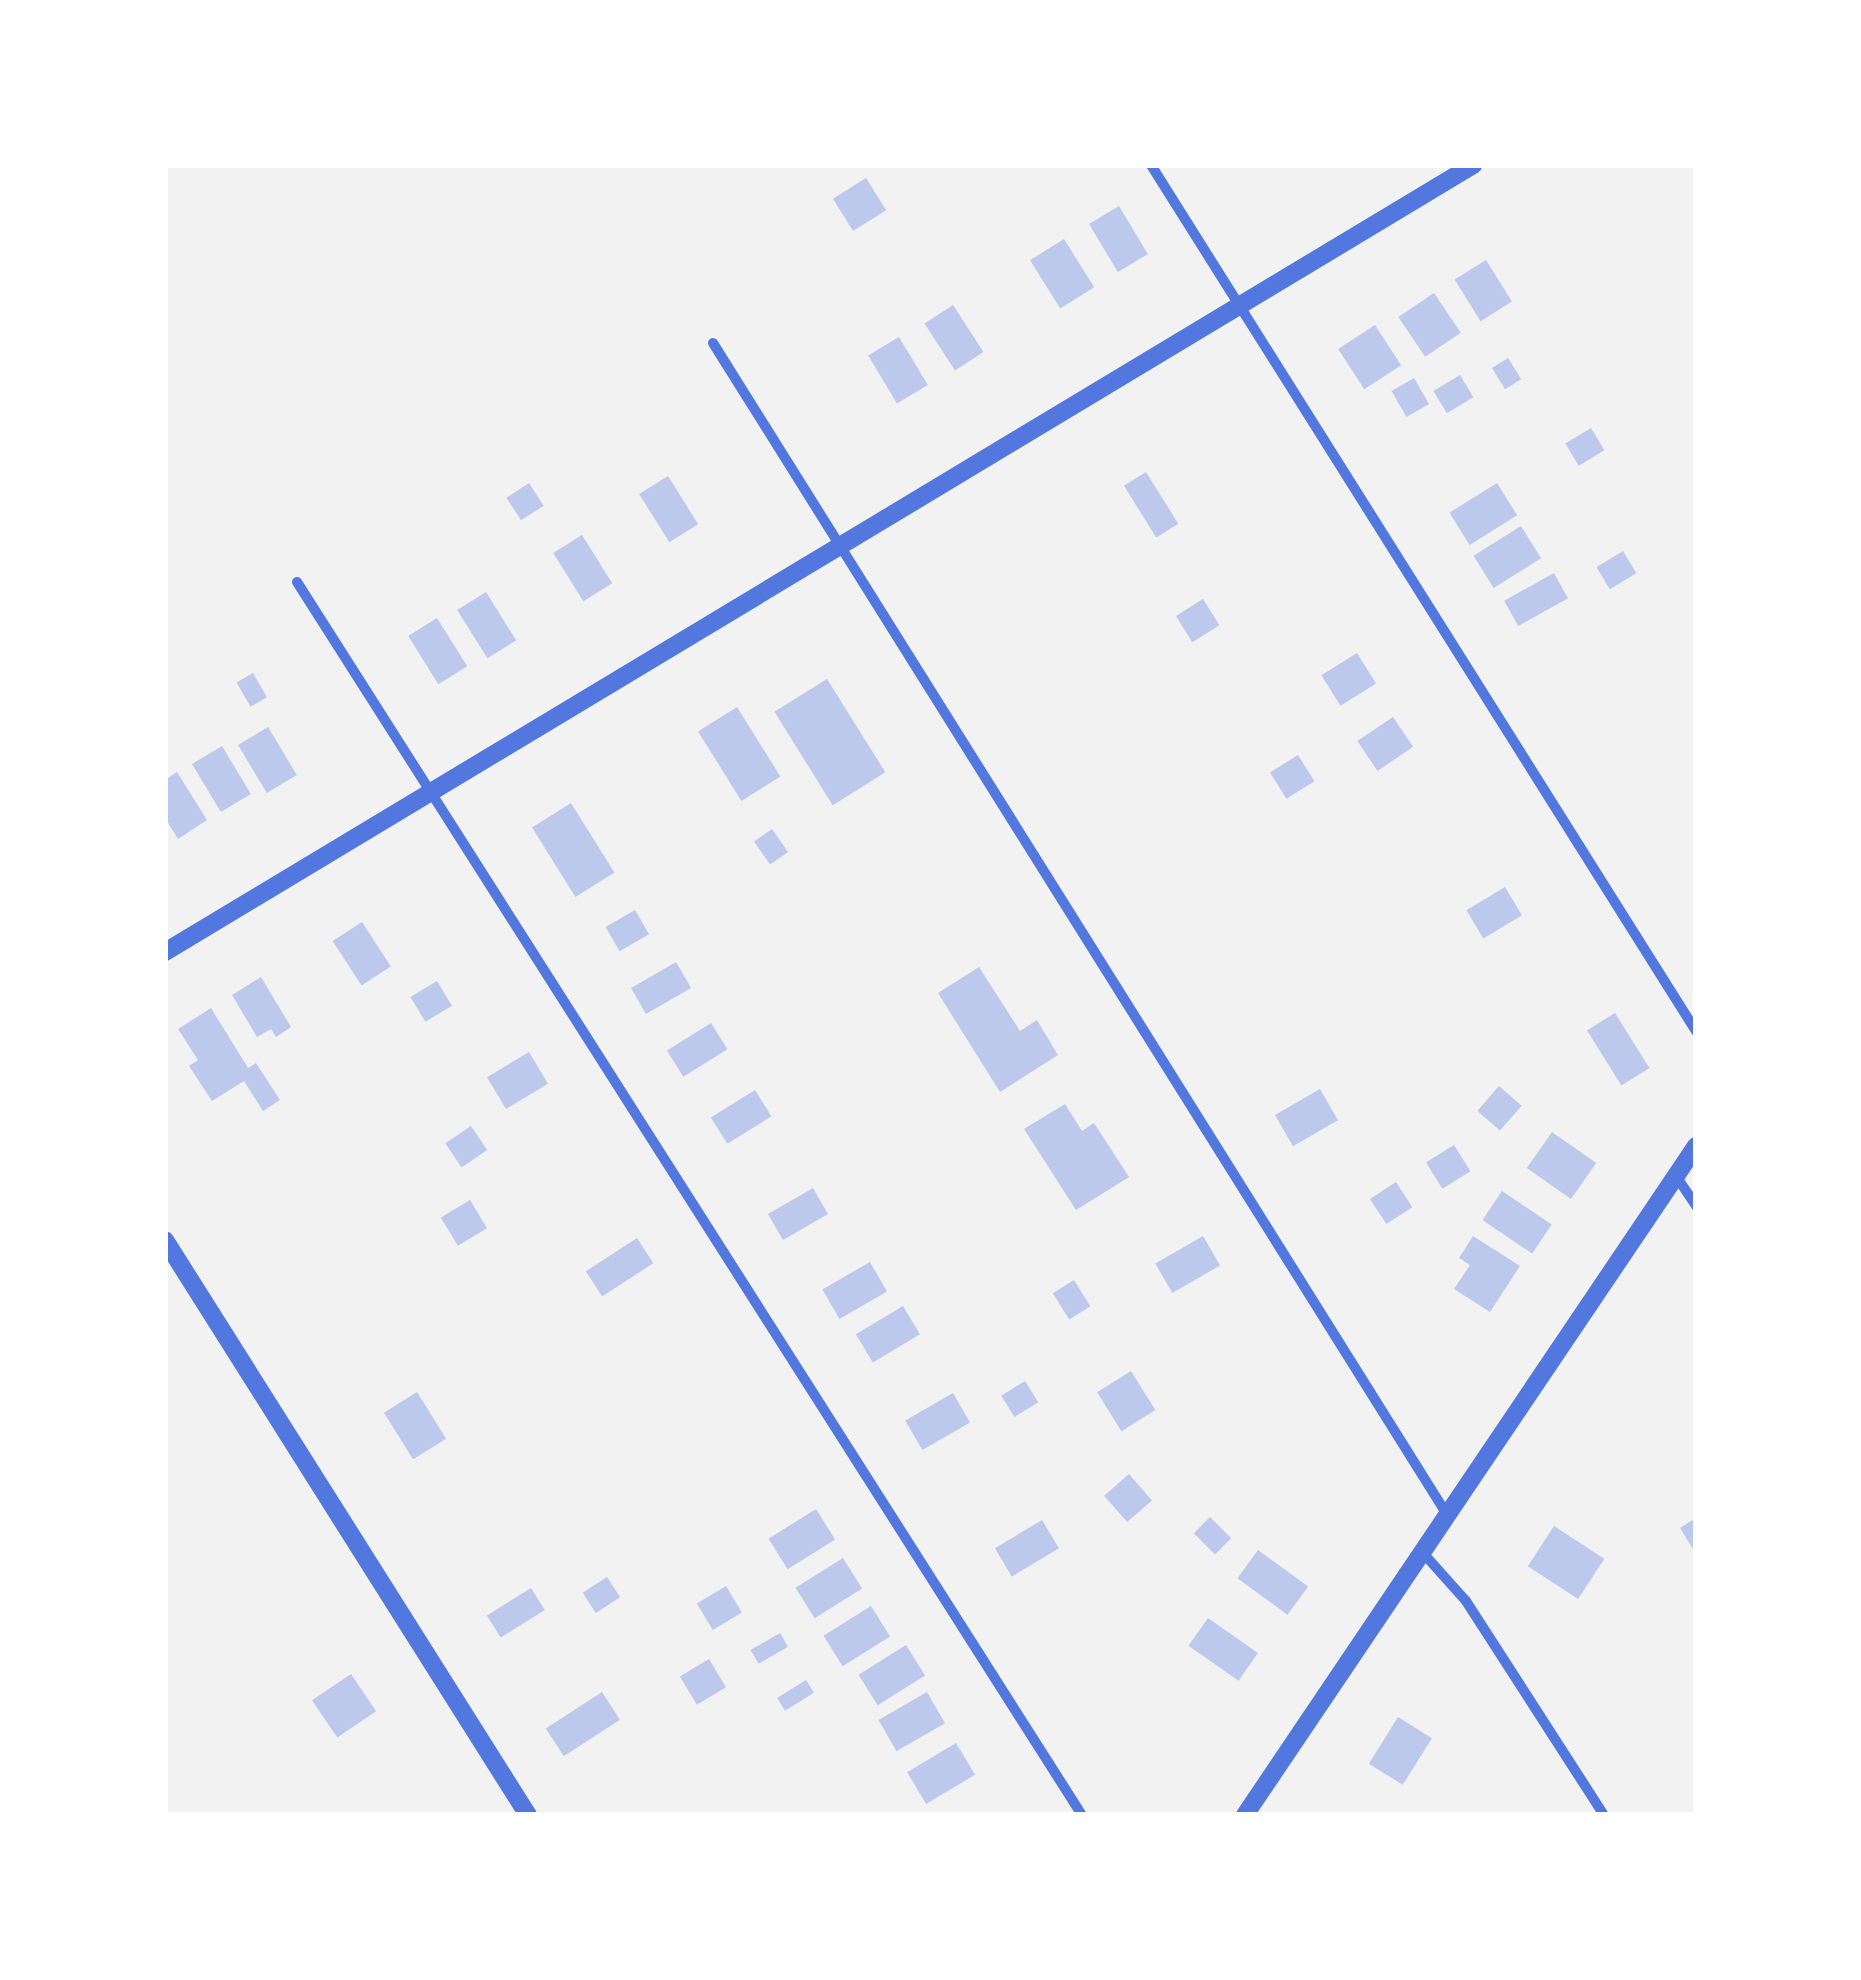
<!DOCTYPE html>
<style>
body{margin:0}
#map{position:relative;width:1861px;height:1980px;overflow:hidden;background:#f2f2f2;font-family:"Public Sans",sans-serif}
div>[style]{position:absolute}
.building>*{inset:0;background:#bdc9ec;transform-origin:0 0}
.minor>*{height:10px;margin:-5px;padding:0 5px;transform-origin:5px;border-radius:5px;background:#5277de}
.tertiary>*{height:18px;margin:-9px;padding:0 9px;transform-origin:9px;border-radius:9px;background:#5277de}
span{translate:-50% -50%;white-space:nowrap;text-align:center;line-height:1.15;-webkit-text-stroke:8px #fff;paint-order:stroke}
.frame{position:absolute;inset:0;border:168px solid #fff;pointer-events:none}
</style>
<div id="map">
<div class="building">
<div style="left:866px;top:178px;width:38px;height:39px;rotate:58deg"></div>
<div style="left:1119px;top:206px;width:56px;height:35px;rotate:59deg"></div>
<div style="left:1064px;top:239px;width:57px;height:40px;rotate:58deg"></div>
<div style="left:1486px;top:260px;width:49px;height:37px;rotate:58deg"></div>
<div style="left:1434px;top:293px;width:48px;height:43px;rotate:56deg"></div>
<div style="left:953px;top:305px;width:56px;height:34px;rotate:57deg"></div>
<div style="left:1375px;top:325px;width:48px;height:44px;rotate:57deg"></div>
<div style="left:899px;top:337px;width:56px;height:36px;rotate:59deg"></div>
<div style="left:1508px;top:358px;width:25px;height:19px;rotate:58deg"></div>
<div style="left:1460px;top:375px;width:26px;height:31px;rotate:59deg"></div>
<div style="left:1414px;top:378px;width:30px;height:26px;rotate:60deg"></div>
<div style="left:1591px;top:428px;width:26px;height:30px;rotate:59deg"></div>
<div style="left:1146px;top:472px;width:61px;height:26px;rotate:58deg"></div>
<div style="left:668px;top:476px;width:57px;height:34px;rotate:58deg"></div>
<div style="left:529px;top:483px;width:27px;height:27px;rotate:57deg"></div>
<div style="left:1497px;top:483px;width:38px;height:56px;rotate:58deg"></div>
<div style="left:1521px;top:526px;width:38px;height:56px;rotate:58deg"></div>
<div style="left:582px;top:535px;width:57px;height:34px;rotate:58deg"></div>
<div style="left:1623px;top:551px;width:26px;height:31px;rotate:59deg"></div>
<div style="left:1554px;top:573px;width:29px;height:57px;rotate:61deg"></div>
<div style="left:486px;top:592px;width:57px;height:34px;rotate:58deg"></div>
<div style="left:1203px;top:599px;width:31px;height:32px;rotate:58deg"></div>
<div style="left:437px;top:618px;width:57px;height:34px;rotate:58deg"></div>
<div style="left:1357px;top:653px;width:36px;height:42px;rotate:58deg"></div>
<div style="left:253px;top:673px;width:28px;height:19px;rotate:60deg"></div>
<div style="left:827px;top:679px;width:110px;height:62px;rotate:58deg"></div>
<div style="left:737px;top:707px;width:82px;height:46px;rotate:58deg"></div>
<div style="left:1393px;top:717px;width:36px;height:43px;rotate:56deg"></div>
<div style="left:268px;top:727px;width:56px;height:35px;rotate:59deg"></div>
<div style="left:222px;top:746px;width:56px;height:35px;rotate:59deg"></div>
<div style="left:1298px;top:755px;width:31px;height:33px;rotate:58deg"></div>
<div style="clip-path:polygon(177px 772px,207px 820px,178px 839px,165px 818px,165px 780px)"></div>
<div style="left:571px;top:803px;width:82px;height:46px;rotate:58deg"></div>
<div style="left:772px;top:829px;width:28px;height:22px;rotate:55deg"></div>
<div style="left:1505px;top:887px;width:33px;height:45px;rotate:59deg"></div>
<div style="left:635px;top:910px;width:28px;height:34px;rotate:60deg"></div>
<div style="left:362px;top:922px;width:53px;height:35px;rotate:57deg"></div>
<div style="left:676px;top:962px;width:30px;height:52px;rotate:60deg"></div>
<div style="clip-path:polygon(979px 967px,1020px 1031px,1037px 1020px,1058px 1055px,1000px 1092px,938px 993px)"></div>
<div style="clip-path:polygon(261px 977px,291px 1027px,276px 1037px,271px 1029px,257px 1037px,232px 995px)"></div>
<div style="left:437px;top:981px;width:29px;height:31px;rotate:59deg"></div>
<div style="clip-path:polygon(211px 1008px,248px 1068px,256px 1063px,280px 1100px,263px 1111px,244px 1081px,212px 1101px,189px 1066px,198px 1060px,178px 1029px)"></div>
<div style="left:1615px;top:1013px;width:65px;height:33px;rotate:58deg"></div>
<div style="left:711px;top:1023px;width:31px;height:52px;rotate:58deg"></div>
<div style="left:529px;top:1052px;width:37px;height:49px;rotate:59deg"></div>
<div style="left:1499px;top:1086px;width:30px;height:33px;rotate:41deg"></div>
<div style="left:1320px;top:1089px;width:36px;height:52px;rotate:60deg"></div>
<div style="left:755px;top:1090px;width:31px;height:52px;rotate:58deg"></div>
<div style="clip-path:polygon(1065px 1104px,1082px 1131px,1094px 1123px,1129px 1177px,1076px 1210px,1024px 1129px)"></div>
<div style="left:471px;top:1126px;width:29px;height:31px;rotate:56deg"></div>
<div style="left:1552px;top:1132px;width:54px;height:44px;rotate:35deg"></div>
<div style="left:1454px;top:1145px;width:31px;height:33px;rotate:58deg"></div>
<div style="left:1396px;top:1182px;width:30px;height:31px;rotate:57deg"></div>
<div style="left:813px;top:1188px;width:30px;height:52px;rotate:60deg"></div>
<div style="left:1502px;top:1191px;width:60px;height:35px;rotate:34deg"></div>
<div style="left:470px;top:1200px;width:33px;height:34px;rotate:59deg"></div>
<div style="left:1203px;top:1236px;width:34px;height:55px;rotate:60deg"></div>
<div style="clip-path:polygon(1473px 1236px,1520px 1266px,1490px 1312px,1454px 1289px,1470px 1265px,1459px 1258px)"></div>
<div style="left:637px;top:1238px;width:30px;height:61px;rotate:57deg"></div>
<div style="left:870px;top:1262px;width:34px;height:55px;rotate:60deg"></div>
<div style="left:1074px;top:1280px;width:31px;height:25px;rotate:58deg"></div>
<div style="left:903px;top:1306px;width:33px;height:55px;rotate:59deg"></div>
<div style="left:1131px;top:1371px;width:46px;height:40px;rotate:58deg"></div>
<div style="left:1025px;top:1381px;width:25px;height:28px;rotate:58deg"></div>
<div style="left:417px;top:1392px;width:55px;height:39px;rotate:58deg"></div>
<div style="left:953px;top:1393px;width:34px;height:55px;rotate:60deg"></div>
<div style="left:1129px;top:1474px;width:35px;height:33px;rotate:49deg"></div>
<div style="left:816px;top:1509px;width:36px;height:56px;rotate:58deg"></div>
<div style="left:1210px;top:1517px;width:30px;height:23px;rotate:45deg"></div>
<div style="clip-path:polygon(1696px 1518px,1696px 1554px,1680px 1528px)"></div>
<div style="left:1042px;top:1520px;width:33px;height:55px;rotate:59deg"></div>
<div style="left:1554px;top:1526px;width:60px;height:48px;rotate:33deg"></div>
<div style="left:1258px;top:1550px;width:62px;height:35px;rotate:36deg"></div>
<div style="left:843px;top:1558px;width:36px;height:56px;rotate:58deg"></div>
<div style="left:607px;top:1577px;width:24px;height:29px;rotate:57deg"></div>
<div style="left:726px;top:1586px;width:31px;height:34px;rotate:59deg"></div>
<div style="left:531px;top:1588px;width:26px;height:52px;rotate:58deg"></div>
<div style="left:871px;top:1606px;width:36px;height:56px;rotate:58deg"></div>
<div style="left:1208px;top:1618px;width:61px;height:34px;rotate:35deg"></div>
<div style="left:780px;top:1633px;width:16px;height:34px;rotate:60deg"></div>
<div style="left:906px;top:1645px;width:36px;height:56px;rotate:58deg"></div>
<div style="left:709px;top:1659px;width:33px;height:34px;rotate:59deg"></div>
<div style="left:351px;top:1674px;width:45px;height:47px;rotate:56deg"></div>
<div style="left:806px;top:1680px;width:15px;height:34px;rotate:58deg"></div>
<div style="left:602px;top:1692px;width:33px;height:67px;rotate:57deg"></div>
<div style="left:927px;top:1692px;width:36px;height:56px;rotate:60deg"></div>
<div style="left:1398px;top:1717px;width:40px;height:55px;rotate:32deg"></div>
<div style="left:956px;top:1743px;width:37px;height:57px;rotate:59deg"></div>
</div>
<div class="minor">
<div style="left:1151px;top:165px;width:1023px;rotate:57.82deg"></div>
<div style="left:713px;top:343px;width:1384px;rotate:57.93deg"></div>
<div style="left:297px;top:582px;width:1462px;rotate:57.52deg"></div>
<div style="left:1676px;top:1176px;width:36px;rotate:56deg"></div>
<div style="left:1424px;top:1554px;width:63px;rotate:48.2deg"></div>
<div style="left:1466px;top:1601px;width:255px;rotate:57.2deg"></div>
</div>
<div class="tertiary">
<div style="left:165px;top:952px;width:1527px;rotate:-31.03deg"></div>
<div style="left:165px;top:1240px;width:680px;rotate:57.74deg"></div>
<div style="left:1245px;top:1815px;width:807px;rotate:-56.01deg"></div>
</div>
<div class="frame"></div>
</div>
